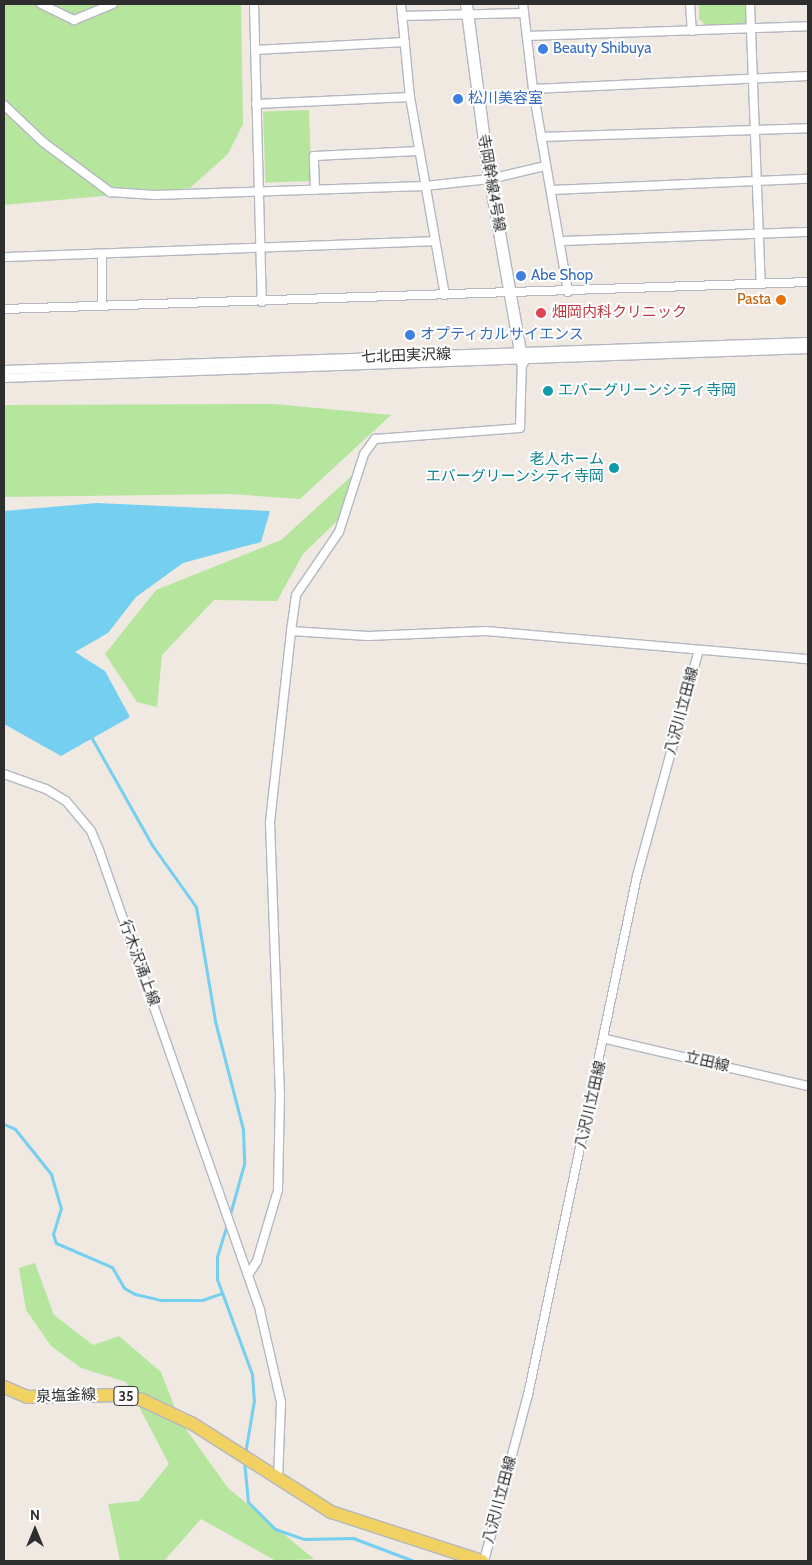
<!DOCTYPE html>
<meta charset="utf-8">
<style>
body{margin:0}
#map{position:relative;width:812px;height:1565px;overflow:hidden;background:#efe9e1;font-family:Cabin,"Noto Sans JP",sans-serif}
div>[style]{position:absolute}
.green>*{inset:0;background:#b6e59e;transform-origin:0 0}
.water>*{inset:0;background:#75cff0}
.stream>*{height:3px;margin:-1.5px;padding:0 1.5px;transform-origin:1.5px;border-radius:1.5px;background:#75cff0}
.roads{filter:drop-shadow(1px 0 #b4b7c1) drop-shadow(-1px 0 #b4b7c1) drop-shadow(0 1px #b4b7c1) drop-shadow(0 -1px #b4b7c1)}
.street>*{height:8px;margin:-4px;padding:0 4px;transform-origin:4px;border-radius:4px;background:#fff}
.secondary>*{height:11px;margin:-5.5px;padding:0 5.5px;transform-origin:5.5px;border-radius:5.5px;background:#fff}
.primary>*{height:12px;margin:-6px;padding:0 6px;transform-origin:6px;border-radius:6px;background:#f2d163}
.dots>*{width:14px;height:14px;translate:-50% -50%;box-sizing:border-box;border:2px solid #fff;border-radius:50%}
span{translate:-50% -50%;white-space:nowrap;text-align:center;line-height:1.15;-webkit-text-stroke:4px #fff;paint-order:stroke}
.shield-label span{padding:1px 4px;background:#fff;border:1px solid;border-radius:4px;-webkit-text-stroke-width:0}
.shield-label{font-size:14px;color:#2e2e2e;font-weight:700}
.shop-label{font-size:15px;color:#366cbe}
.left{translate:0 -50%;text-align:left}
.street-label{font-size:15px;color:#2e2e2e}
.food-label{font-size:15px;color:#c56008}
.right{translate:-100% -50%;text-align:right}
.health-label{font-size:15px;color:#be3a42}
.culture-label{font-size:15px;color:#0d838f}
.frame{position:absolute;inset:0;border:5px solid #2e2e2e;pointer-events:none}
.north{position:absolute;left:10px;top:1505px;width:50px;height:50px;-webkit-text-stroke:4px #fff;paint-order:stroke;rotate:0deg;font-size:14px;font-weight:700;line-height:20px;text-align:center;color:#2e2e2e}
.north::after{content:'';display:block;margin:auto;width:18px;height:22px;background:#2e2e2e;clip-path:polygon(50% 0,100% 100%,50% 72%,0 100%)}
</style>
<div id="map">
<div class="green">
<div style="clip-path:polygon(4px 4px,241px 4px,243px 124px,228px 154px,190px 188px,4px 205px)"></div>
<div style="clip-path:polygon(699px 4px,746px 4px,747px 24px,707px 26px,699px 19px)"></div>
<div style="left:309px;top:110px;width:71px;height:46px;rotate:88deg"></div>
<div style="clip-path:polygon(274px 404px,391px 415px,300px 499px,231px 494px,4px 497px,4px 405px)"></div>
<div style="clip-path:polygon(356px 472px,339px 519px,303px 554px,277px 601px,214px 600px,162px 655px,157px 707px,137px 702px,105px 654px,156px 590px,281px 540px)"></div>
<div style="clip-path:polygon(35px 1263px,54px 1315px,93px 1345px,119px 1336px,161px 1372px,180px 1421px,228px 1488px,314px 1559px,276px 1561px,201px 1519px,164px 1561px,120px 1561px,108px 1504px,139px 1501px,169px 1464px,126px 1382px,81px 1368px,51px 1346px,26px 1310px,19px 1268px)"></div>
</div>
<div class="water">
<div style="clip-path:polygon(97px 503px,270px 511px,261px 542px,183px 563px,136px 597px,108px 633px,75px 652px,105px 671px,130px 717px,61px 756px,4px 724px,4px 511px)"></div>
</div>
<div class="stream">
<div style="left:90px;top:735px;width:126px;rotate:60.6deg"></div>
<div style="left:152px;top:845px;width:76px;rotate:54.6deg"></div>
<div style="left:196px;top:907px;width:116px;rotate:80.5deg"></div>
<div style="left:215px;top:1021px;width:112px;rotate:75.5deg"></div>
<div style="left:243px;top:1129px;width:35px;rotate:88deg"></div>
<div style="left:244px;top:1164px;width:56px;rotate:105.5deg"></div>
<div style="left:4px;top:1124px;width:12px;rotate:24deg"></div>
<div style="left:15px;top:1129px;width:58px;rotate:51.3deg"></div>
<div style="left:51px;top:1174px;width:35px;rotate:74deg"></div>
<div style="left:61px;top:1208px;width:27px;rotate:107deg"></div>
<div style="left:53px;top:1234px;width:9px;rotate:72deg"></div>
<div style="left:56px;top:1243px;width:61px;rotate:23.2deg"></div>
<div style="left:112px;top:1267px;width:24px;rotate:60deg"></div>
<div style="left:124px;top:1288px;width:13px;rotate:29deg"></div>
<div style="left:135px;top:1294px;width:26px;rotate:13deg"></div>
<div style="left:160px;top:1300px;width:42px"></div>
<div style="left:202px;top:1300px;width:21px;rotate:-19deg"></div>
<div style="left:227px;top:1224px;width:34px;rotate:107deg"></div>
<div style="left:217px;top:1257px;width:22px;rotate:90deg"></div>
<div style="left:217px;top:1279px;width:101px;rotate:69.8deg"></div>
<div style="left:252px;top:1374px;width:26px;rotate:86deg"></div>
<div style="left:254px;top:1400px;width:55px;rotate:99.5deg"></div>
<div style="left:244px;top:1460px;width:42px;rotate:84.6deg"></div>
<div style="left:248px;top:1502px;width:38px;rotate:45deg"></div>
<div style="left:275px;top:1529px;width:31px;rotate:19deg"></div>
<div style="left:304px;top:1539px;width:49px;rotate:-1.2deg"></div>
<div style="left:353px;top:1538px;width:65px;rotate:20.7deg"></div>
</div>
<div class="roads">
<div class="street">
<div style="left:41px;top:4px;width:37px;rotate:26deg"></div>
<div style="left:74px;top:20px;width:42px;rotate:-22.3deg"></div>
<div style="left:254px;top:4px;width:298px;rotate:88.5deg"></div>
<div style="left:401px;top:4px;width:93px;rotate:84.5deg"></div>
<div style="left:410px;top:97px;width:201px;rotate:80deg"></div>
<div style="left:523px;top:4px;width:86px;rotate:83.3deg"></div>
<div style="left:533px;top:89px;width:206px;rotate:80.2deg"></div>
<div style="left:690px;top:4px;width:27px;rotate:86deg"></div>
<div style="left:750px;top:4px;width:280px;rotate:87.8deg"></div>
<div style="left:402px;top:16px;width:122px;rotate:-1.4deg"></div>
<div style="left:527px;top:36px;width:281px;rotate:-2deg"></div>
<div style="left:255px;top:50px;width:150px;rotate:-3.1deg"></div>
<div style="left:533px;top:89px;width:275px;rotate:-2.7deg"></div>
<div style="left:256px;top:104px;width:154px;rotate:-2.6deg"></div>
<div style="left:4px;top:105px;width:54px;rotate:43.5deg"></div>
<div style="left:43px;top:142px;width:84px;rotate:36.7deg"></div>
<div style="left:110px;top:192px;width:45px;rotate:3.8deg"></div>
<div style="left:155px;top:195px;width:270px;rotate:-1.9deg"></div>
<div style="left:425px;top:186px;width:65px;rotate:-6.1deg"></div>
<div style="left:490px;top:179px;width:57px;rotate:-13.3deg"></div>
<div style="left:541px;top:137px;width:267px;rotate:-1.9deg"></div>
<div style="left:315px;top:190px;width:34px;rotate:-92deg"></div>
<div style="left:314px;top:156px;width:105px;rotate:-2.7deg"></div>
<div style="left:551px;top:190px;width:257px;rotate:-2.5deg"></div>
<div style="left:560px;top:241px;width:248px;rotate:-2.1deg"></div>
<div style="left:102px;top:256px;width:50px;rotate:90deg"></div>
<div style="left:4px;top:257px;width:431px;rotate:-2.1deg"></div>
<div style="left:4px;top:309px;width:804px;rotate:-1.92deg"></div>
<div style="left:4px;top:370px;width:804px;rotate:-1.99deg"></div>
<div style="left:4px;top:378px;width:805px;rotate:-2.07deg"></div>
<div style="left:291px;top:631px;width:36px;rotate:-82deg"></div>
<div style="left:296px;top:595px;width:76px;rotate:-55.7deg"></div>
<div style="left:339px;top:532px;width:82px;rotate:-72.2deg"></div>
<div style="left:364px;top:454px;width:19px;rotate:-54deg"></div>
<div style="left:375px;top:439px;width:145px;rotate:-4.3deg"></div>
<div style="left:520px;top:428px;width:66px;rotate:-88.3deg"></div>
<div style="left:4px;top:774px;width:45px;rotate:19.7deg"></div>
<div style="left:46px;top:789px;width:23px;rotate:31deg"></div>
<div style="left:66px;top:801px;width:39px;rotate:50deg"></div>
<div style="left:91px;top:831px;width:21px;rotate:67deg"></div>
<div style="left:99px;top:850px;width:488px;rotate:70.7deg"></div>
<div style="left:260px;top:1311px;width:93px;rotate:77deg"></div>
<div style="left:281px;top:1402px;width:78px;rotate:92.2deg"></div>
<div style="left:606px;top:1039px;width:207px;rotate:13.1deg"></div>
<div style="left:248px;top:1275px;width:17px;rotate:-57deg"></div>
<div style="left:257px;top:1261px;width:74px;rotate:-73.5deg"></div>
<div style="left:278px;top:1190px;width:95px;rotate:-88.8deg"></div>
<div style="left:280px;top:1095px;width:273px;rotate:-92.1deg"></div>
<div style="left:270px;top:822px;width:192px;rotate:-83.7deg"></div>
<div style="left:291px;top:631px;width:77px;rotate:3.7deg"></div>
<div style="left:368px;top:636px;width:118px;rotate:-2.4deg"></div>
<div style="left:486px;top:631px;width:323px;rotate:5deg"></div>
<div style="left:484px;top:1561px;width:172px;rotate:-75.2deg"></div>
<div style="left:528px;top:1395px;width:530px;rotate:-78.14deg"></div>
<div style="left:637px;top:876px;width:234px;rotate:-74.7deg"></div>
</div>
<div class="secondary">
<div style="left:466px;top:4px;width:161px;rotate:82.5deg"></div>
<div style="left:487px;top:164px;width:201px;rotate:80deg"></div>
</div>
<div class="primary">
<div style="left:4px;top:1387px;width:25px;rotate:23deg"></div>
<div style="left:27px;top:1397px;width:92px;rotate:-1.2deg"></div>
<div style="left:119px;top:1395px;width:24px;rotate:12deg"></div>
<div style="left:142px;top:1400px;width:56px;rotate:25.2deg"></div>
<div style="left:193px;top:1424px;width:164px;rotate:32.5deg"></div>
<div style="left:331px;top:1512px;width:159px;rotate:18deg"></div>
</div>
</div>
<div class="dots">
<div style="left:543px;top:49px;background:#3f7fe0"></div>
<div style="left:458px;top:99px;background:#3f7fe0"></div>
<div style="left:521px;top:276px;background:#3f7fe0"></div>
<div style="left:781px;top:300px;background:#e8710a"></div>
<div style="left:541px;top:313px;background:#e0444e"></div>
<div style="left:410px;top:335px;background:#3f7fe0"></div>
<div style="left:548px;top:391px;background:#0f9aa8"></div>
<div style="left:614px;top:468px;background:#0f9aa8"></div>
</div>
<div class="shield-label">
<span style="left:126px;top:1396px">35</span>
</div>
<div class="shop-label">
<span class="left" style="left:553px;top:49px">Beauty Shibuya</span>
<span class="left" style="left:468px;top:99px">松川美容室</span>
<span class="left" style="left:531px;top:276px">Abe Shop</span>
<span class="left" style="left:420px;top:335px">オプティカルサイエンス</span>
</div>
<div class="street-label">
<span style="left:491px;top:183px;rotate:80deg">寺岡幹線4号線</span>
<span style="left:406px;top:356px;rotate:-2deg">七北田実沢線</span>
<span style="left:682px;top:711px;rotate:-75deg">八沢川立田線</span>
<span style="left:139px;top:963px;rotate:70deg">行木沢涌上線</span>
<span style="left:707px;top:1062px;rotate:13deg">立田線</span>
<span style="left:591px;top:1105px;rotate:-77deg">八沢川立田線</span>
<span style="left:66px;top:1396px;rotate:-2deg">泉塩釜線</span>
<span style="left:500px;top:1500px;rotate:-75deg">八沢川立田線</span>
</div>
<div class="food-label">
<span class="right" style="left:771px;top:300px">Pasta</span>
</div>
<div class="health-label">
<span class="left" style="left:552px;top:313px">畑岡内科クリニック</span>
</div>
<div class="culture-label">
<span class="left" style="left:558px;top:391px">エバーグリーンシティ寺岡</span>
<span class="right" style="left:604px;top:468px">老人ホーム<br>エバーグリーンシティ寺岡</span>
</div>
<div class="frame"></div>
<div class="north">N</div>
</div>
